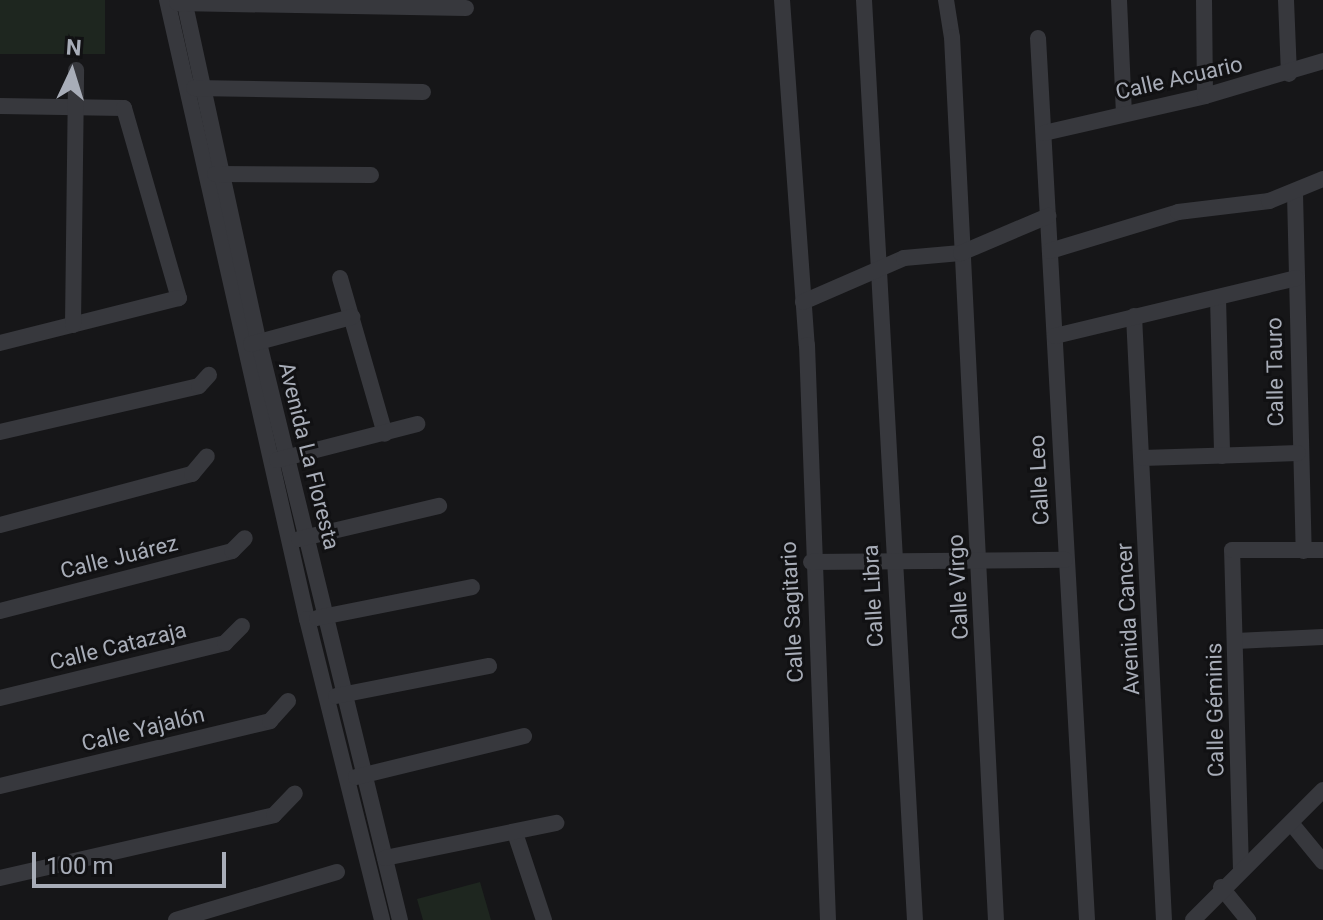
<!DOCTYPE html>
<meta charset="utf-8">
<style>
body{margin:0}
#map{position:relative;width:1323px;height:920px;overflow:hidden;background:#161618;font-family:Roboto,sans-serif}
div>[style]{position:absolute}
.green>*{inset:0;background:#1e261f;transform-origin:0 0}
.minor>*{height:16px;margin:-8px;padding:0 8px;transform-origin:8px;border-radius:8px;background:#37383d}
span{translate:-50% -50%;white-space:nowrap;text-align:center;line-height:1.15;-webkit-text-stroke:6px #111113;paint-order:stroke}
.street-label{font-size:22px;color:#a8adb8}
.north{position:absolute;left:32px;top:32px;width:80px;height:80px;-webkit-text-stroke:6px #111113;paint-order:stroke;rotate:4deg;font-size:22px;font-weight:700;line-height:32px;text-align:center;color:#a8adb8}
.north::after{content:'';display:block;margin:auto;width:28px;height:36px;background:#a8adb8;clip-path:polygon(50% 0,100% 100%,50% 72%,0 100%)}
.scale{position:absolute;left:32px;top:852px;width:194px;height:36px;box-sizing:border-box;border:4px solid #a8adb8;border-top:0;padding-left:10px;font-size:24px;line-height:28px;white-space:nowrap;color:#a8adb8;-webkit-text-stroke:6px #111113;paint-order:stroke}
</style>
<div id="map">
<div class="green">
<div style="left:0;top:0;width:105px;height:54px"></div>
<div style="clip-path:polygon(480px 882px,491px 920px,423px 920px,417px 899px)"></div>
</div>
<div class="minor">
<div style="left:167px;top:0;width:635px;rotate:77.26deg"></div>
<div style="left:307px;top:619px;width:310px;rotate:76deg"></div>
<div style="left:184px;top:0;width:351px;rotate:77.7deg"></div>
<div style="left:259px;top:343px;width:594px;rotate:76.27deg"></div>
<div style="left:782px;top:0;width:346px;rotate:85.9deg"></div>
<div style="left:807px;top:345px;width:575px;rotate:87.91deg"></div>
<div style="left:864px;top:0;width:921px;rotate:86.83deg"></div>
<div style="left:946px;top:0;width:37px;rotate:81deg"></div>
<div style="left:952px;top:37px;width:884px;rotate:87.15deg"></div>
<div style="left:1119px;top:0;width:114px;rotate:87.5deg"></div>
<div style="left:1204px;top:0;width:96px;rotate:89.4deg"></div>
<div style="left:1286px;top:0;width:74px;rotate:87.7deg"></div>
<div style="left:177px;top:3px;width:289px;rotate:1deg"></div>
<div style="left:1038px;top:38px;width:883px;rotate:86.82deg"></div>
<div style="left:194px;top:88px;width:229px;rotate:1deg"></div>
<div style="left:0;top:106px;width:124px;rotate:0.9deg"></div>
<div style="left:124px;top:108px;width:198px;rotate:73.9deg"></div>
<div style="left:179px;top:298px;width:185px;rotate:165.9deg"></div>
<div style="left:1044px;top:133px;width:165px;rotate:-12.9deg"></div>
<div style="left:1205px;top:96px;width:123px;rotate:-16.5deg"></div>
<div style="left:215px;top:174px;width:156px;rotate:0.4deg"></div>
<div style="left:1295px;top:194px;width:357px;rotate:88.6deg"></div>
<div style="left:1050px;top:251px;width:134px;rotate:-16.9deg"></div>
<div style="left:1178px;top:212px;width:92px;rotate:-6.9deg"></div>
<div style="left:1269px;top:201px;width:58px;rotate:-22.2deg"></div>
<div style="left:340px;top:278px;width:162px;rotate:73.9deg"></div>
<div style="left:1218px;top:298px;width:158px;rotate:88.5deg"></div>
<div style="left:803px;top:302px;width:110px;rotate:-23.5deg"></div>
<div style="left:904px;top:258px;width:57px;rotate:-5deg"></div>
<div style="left:961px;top:253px;width:95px;rotate:-23deg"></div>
<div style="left:1134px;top:316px;width:605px;rotate:87.16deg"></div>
<div style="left:73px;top:325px;width:255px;rotate:-89.3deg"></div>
<div style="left:1055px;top:336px;width:248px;rotate:-13.5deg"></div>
<div style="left:251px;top:344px;width:105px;rotate:-15deg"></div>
<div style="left:0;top:432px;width:204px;rotate:-13deg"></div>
<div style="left:199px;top:386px;width:15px;rotate:-48deg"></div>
<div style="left:1142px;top:458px;width:156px;rotate:-1.8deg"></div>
<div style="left:277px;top:460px;width:145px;rotate:-14.4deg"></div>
<div style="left:0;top:525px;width:199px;rotate:-14.9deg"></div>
<div style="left:192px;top:474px;width:23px;rotate:-50deg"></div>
<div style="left:299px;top:539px;width:144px;rotate:-13.3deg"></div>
<div style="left:811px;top:562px;width:254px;rotate:-0.5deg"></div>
<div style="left:0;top:611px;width:240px;rotate:-14.5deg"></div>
<div style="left:232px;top:551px;width:18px;rotate:-45deg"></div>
<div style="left:317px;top:618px;width:158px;rotate:-11.3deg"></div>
<div style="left:1236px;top:641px;width:87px;rotate:-2.6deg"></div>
<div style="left:336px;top:696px;width:156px;rotate:-11.1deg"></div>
<div style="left:0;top:698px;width:232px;rotate:-13.7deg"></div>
<div style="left:225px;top:643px;width:24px;rotate:-45deg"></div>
<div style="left:356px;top:777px;width:173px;rotate:-13.7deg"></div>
<div style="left:0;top:786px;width:278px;rotate:-13.5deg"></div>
<div style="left:270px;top:721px;width:27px;rotate:-48deg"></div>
<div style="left:1291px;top:823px;width:50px;rotate:50.6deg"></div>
<div style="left:515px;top:833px;width:92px;rotate:71.6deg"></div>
<div style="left:385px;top:858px;width:175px;rotate:-11.6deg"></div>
<div style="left:1241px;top:870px;width:320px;rotate:-91.6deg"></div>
<div style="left:1232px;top:550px;width:91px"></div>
<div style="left:0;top:878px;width:281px;rotate:-12.9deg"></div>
<div style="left:274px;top:815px;width:30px;rotate:-46deg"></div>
<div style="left:1221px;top:887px;width:43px;rotate:50.7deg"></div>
<div style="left:176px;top:920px;width:168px;rotate:-16.6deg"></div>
<div style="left:1193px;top:920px;width:184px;rotate:-45deg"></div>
</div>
<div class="street-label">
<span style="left:1179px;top:78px;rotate:-13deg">Calle Acuario</span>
<span style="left:1275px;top:372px;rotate:-91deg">Calle Tauro</span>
<span style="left:309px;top:456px;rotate:76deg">Avenida La Floresta</span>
<span style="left:1039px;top:480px;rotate:-93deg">Calle Leo</span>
<span style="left:119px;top:557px;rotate:-14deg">Calle Juárez</span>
<span style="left:958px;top:587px;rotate:-93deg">Calle Virgo</span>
<span style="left:873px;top:596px;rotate:-93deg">Calle Libra</span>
<span style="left:792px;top:612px;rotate:-93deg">Calle Sagitario</span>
<span style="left:1128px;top:619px;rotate:-93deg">Avenida Cancer</span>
<span style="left:118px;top:646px;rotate:-14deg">Calle Catazaja</span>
<span style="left:1215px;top:710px;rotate:-91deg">Calle Géminis</span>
<span style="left:143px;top:729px;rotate:-14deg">Calle Yajalón</span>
</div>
<div class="north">N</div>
<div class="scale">100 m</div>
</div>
